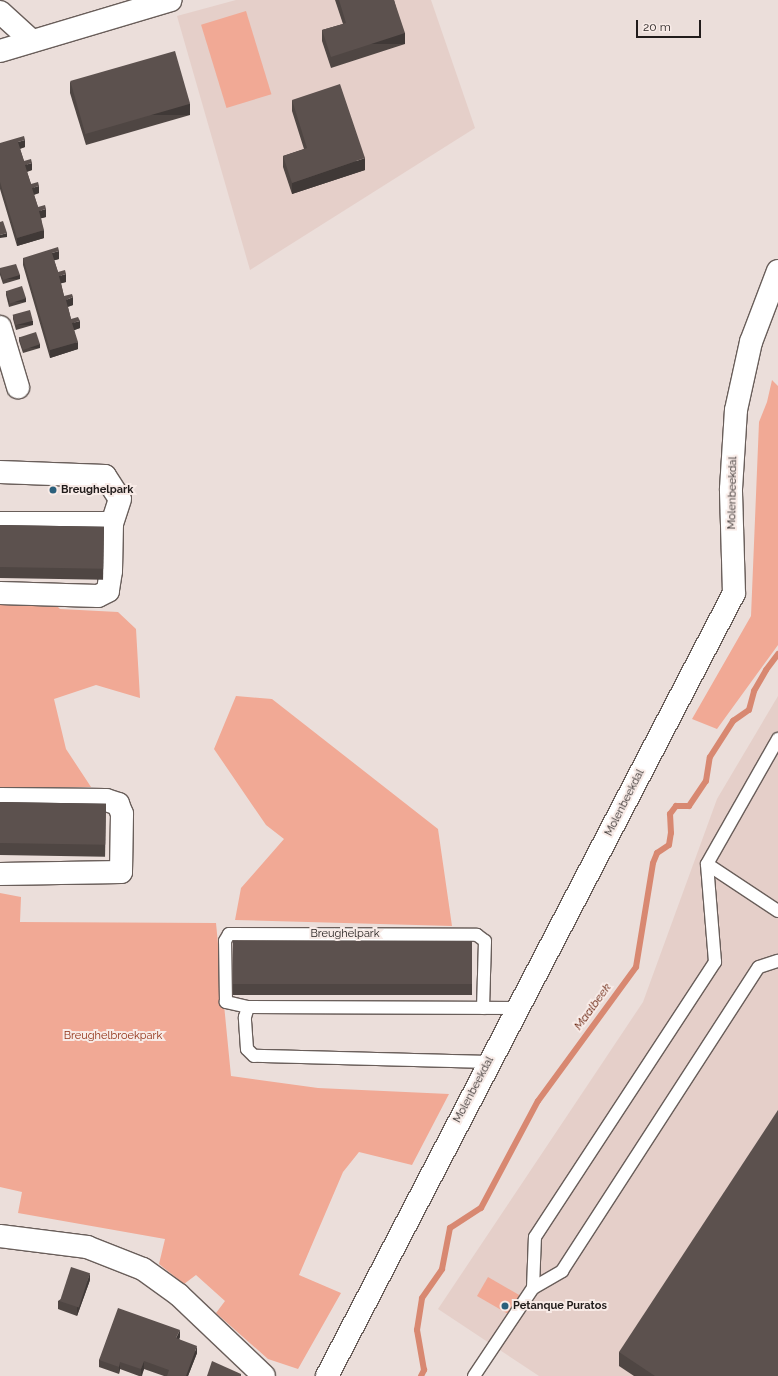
<!DOCTYPE html>
<style>
body{margin:0}
#map{position:relative;width:778px;height:1376px;overflow:hidden;background:#ebdeda;font-family:Raleway,sans-serif}
div>[style]{position:absolute}
.built>*{inset:0;background:#e5cfc9}
.green>*{inset:0;background:#f1a995;transform-origin:0 0}
.stream>*{height:6px;margin:-3px;padding:0 3px;transform-origin:3px;border-radius:3px;background:#d88871}
.roads{filter:drop-shadow(1px 0 #695e5a) drop-shadow(-1px 0 #695e5a) drop-shadow(0 1px #695e5a) drop-shadow(0 -1px #695e5a)}
.service>*{height:12px;margin:-6px;padding:0 6px;transform-origin:6px;border-radius:6px;background:#fff}
.minor>*{height:22px;margin:-11px;padding:0 11px;transform-origin:11px;border-radius:11px;background:#fff}
.wall>*{inset:0;background:#4f4643;transform-origin:0 0}
.shaded-wall>*{inset:0;background:#403937;transform-origin:0 0}
.building>*{inset:0;background:#5c514e;transform-origin:0 0}
.dots>*{width:11px;height:11px;translate:-50% -50%;box-sizing:border-box;border:2px solid #f8ebe7;border-radius:50%}
span{translate:-50% -50%;white-space:nowrap;text-align:center;line-height:1.15;-webkit-text-stroke:4px #f8ebe7;paint-order:stroke}
.poi-label{font-size:11px;color:#211c1b;font-weight:700}
.left{translate:0 -50%;text-align:left}
.street-label{font-size:11px;color:#211c1b}
.park-label{font-size:11px;color:#903115}
.water-label{font-size:12px;color:#621a04;font-style:italic}
.scale{position:absolute;left:636px;top:20px;width:65px;height:18px;box-sizing:border-box;border:2px solid #211c1b;border-top:0;padding-left:5px;font-size:12px;line-height:14px;white-space:nowrap;color:#211c1b;-webkit-text-stroke:3px #f8ebe7;paint-order:stroke}
</style>
<div id="map">
<div class="built">
<div style="clip-path:polygon(236px 0,431px 0,475px 128px,250px 270px,177px 16px)"></div>
<div style="clip-path:polygon(778px 696px,778px 1376px,539px 1376px,438px 1309px,643px 1002px,717px 799px)"></div>
</div>
<div class="green">
<div style="left:246px;top:11px;width:87px;height:47px;rotate:73deg"></div>
<div style="clip-path:polygon(772px 380px,778px 386px,778px 645px,717px 729px,692px 719px,751px 616px,759px 422px,767px 402px)"></div>
<div style="clip-path:polygon(0 600px,51px 600px,60px 609px,118px 612px,136px 629px,140px 698px,96px 685px,54px 699px,66px 749px,91px 787px,0 788px)"></div>
<div style="clip-path:polygon(236px 696px,272px 699px,438px 829px,452px 926px,235px 920px,241px 888px,284px 839px,266px 825px,214px 749px)"></div>
<div style="clip-path:polygon(0 893px,21px 897px,20px 922px,216px 923px,231px 1076px,318px 1088px,449px 1094px,412px 1165px,359px 1152px,343px 1172px,299px 1275px,341px 1293px,298px 1369px,268px 1359px,216px 1313px,225px 1301px,196px 1275px,184px 1284px,159px 1264px,165px 1239px,18px 1213px,22px 1192px,0 1187px)"></div>
<div style="left:488px;top:1277px;width:38px;height:22px;rotate:30deg"></div>
</div>
<div class="stream">
<div style="left:421px;top:1376px;width:7px;rotate:-63deg"></div>
<div style="left:424px;top:1370px;width:41px;rotate:-99.9deg"></div>
<div style="left:417px;top:1330px;width:32px;rotate:-81deg"></div>
<div style="left:422px;top:1298px;width:35px;rotate:-55deg"></div>
<div style="left:442px;top:1269px;width:42px;rotate:-79deg"></div>
<div style="left:450px;top:1228px;width:37px;rotate:-33deg"></div>
<div style="left:481px;top:1208px;width:121px;rotate:-62deg"></div>
<div style="left:538px;top:1101px;width:166px;rotate:-53.8deg"></div>
<div style="left:636px;top:967px;width:105px;rotate:-80.7deg"></div>
<div style="left:653px;top:863px;width:11px;rotate:-68deg"></div>
<div style="left:657px;top:853px;width:14px;rotate:-34deg"></div>
<div style="left:669px;top:845px;width:12px;rotate:-81deg"></div>
<div style="left:671px;top:833px;width:19px;rotate:-93deg"></div>
<div style="left:670px;top:814px;width:10px;rotate:-53deg"></div>
<div style="left:676px;top:806px;width:13px"></div>
<div style="left:689px;top:806px;width:30px;rotate:-56deg"></div>
<div style="left:706px;top:781px;width:24px;rotate:-81deg"></div>
<div style="left:710px;top:757px;width:43px;rotate:-57.4deg"></div>
<div style="left:733px;top:721px;width:19px;rotate:-35deg"></div>
<div style="left:749px;top:710px;width:20px;rotate:-75deg"></div>
<div style="left:754px;top:691px;width:24px;rotate:-60deg"></div>
<div style="left:766px;top:670px;width:20px;rotate:-53deg"></div>
</div>
<div class="roads">
<div class="service">
<div style="left:707px;top:864px;width:144px;rotate:-60.4deg"></div>
<div style="left:248px;top:1007px;width:23px;rotate:-167deg"></div>
<div style="left:226px;top:1002px;width:61px;rotate:-90.9deg"></div>
<div style="left:225px;top:941px;width:8px;rotate:-60deg"></div>
<div style="left:229px;top:934px;width:248px;rotate:0.2deg"></div>
<div style="left:477px;top:935px;width:10px;rotate:37deg"></div>
<div style="left:485px;top:941px;width:67px;rotate:91.7deg"></div>
<div style="left:489px;top:1062px;width:235px;rotate:-178.5deg"></div>
<div style="left:254px;top:1056px;width:10px;rotate:-135deg"></div>
<div style="left:247px;top:1049px;width:32px;rotate:-94deg"></div>
<div style="left:245px;top:1017px;width:10px;rotate:-73deg"></div>
<div style="left:248px;top:1007px;width:270px;rotate:0.2deg"></div>
<div style="left:533px;top:1288px;width:34px;rotate:-30deg"></div>
<div style="left:562px;top:1271px;width:362px;rotate:-57.1deg"></div>
<div style="left:759px;top:967px;width:20px;rotate:-18deg"></div>
<div style="left:474px;top:1376px;width:106px;rotate:-56.2deg"></div>
<div style="left:533px;top:1288px;width:51px;rotate:-87.8deg"></div>
<div style="left:535px;top:1237px;width:329px;rotate:-56.8deg"></div>
<div style="left:715px;top:962px;width:98px;rotate:-94.7deg"></div>
<div style="left:707px;top:864px;width:85px;rotate:33.5deg"></div>
</div>
<div class="minor">
<div style="left:0;top:12px;width:43px;rotate:42.2deg"></div>
<div style="left:0;top:51px;width:178px;rotate:-16.6deg"></div>
<div style="left:0;top:327px;width:63px;rotate:73.3deg"></div>
<div style="left:0;top:472px;width:105px;rotate:2.2deg"></div>
<div style="left:105px;top:476px;width:27px;rotate:57deg"></div>
<div style="left:120px;top:499px;width:25px;rotate:108deg"></div>
<div style="left:112px;top:523px;width:48px;rotate:91.2deg"></div>
<div style="left:111px;top:571px;width:20px;rotate:99deg"></div>
<div style="left:108px;top:591px;width:11px;rotate:153deg"></div>
<div style="left:98px;top:596px;width:98px;rotate:-178.2deg"></div>
<div style="left:0;top:523px;width:112px"></div>
<div style="left:0;top:799px;width:106px;rotate:0.5deg"></div>
<div style="left:106px;top:800px;width:13px;rotate:18deg"></div>
<div style="left:118px;top:804px;width:11px;rotate:68deg"></div>
<div style="left:122px;top:814px;width:58px;rotate:91deg"></div>
<div style="left:121px;top:872px;width:121px;rotate:179.1deg"></div>
<div style="left:0;top:1236px;width:88px;rotate:7.2deg"></div>
<div style="left:87px;top:1247px;width:60px;rotate:21.4deg"></div>
<div style="left:143px;top:1269px;width:44px;rotate:35.8deg"></div>
<div style="left:179px;top:1295px;width:117px;rotate:43.6deg"></div>
<div style="left:327px;top:1376px;width:882px;rotate:-62.53deg"></div>
<div style="left:734px;top:593px;width:104px;rotate:-91.7deg"></div>
<div style="left:731px;top:489px;width:79px;rotate:-86.4deg"></div>
<div style="left:736px;top:410px;width:70px;rotate:-77.6deg"></div>
<div style="left:751px;top:342px;width:76px;rotate:-69.2deg"></div>
</div>
</div>
<div class="wall">
<div style="clip-path:polygon(335px 0,394px 0,405px 44px,331px 68px,322px 41px,322px 30px,343px 24px)"></div>
<div style="clip-path:polygon(70px 82px,190px 115px,86px 145px,70px 93px)"></div>
<div style="clip-path:polygon(292px 100px,365px 170px,292px 194px,283px 167px,283px 156px,304px 149px,292px 111px)"></div>
<div style="clip-path:polygon(0 143px,25px 147px,20px 149px,24px 161px,32px 170px,27px 172px,31px 184px,39px 193px,34px 195px,38px 207px,46px 217px,41px 218px,44px 238px,17px 246px,0 189px)"></div>
<div style="clip-path:polygon(23px 258px,59px 259px,54px 260px,58px 272px,66px 282px,61px 283px,64px 296px,73px 305px,68px 307px,71px 319px,80px 328px,74px 330px,78px 349px,50px 358px,23px 265px)"></div>
<div style="clip-path:polygon(0 268px,20px 279px,3px 284px,0 275px)"></div>
<div style="clip-path:polygon(6px 291px,26px 302px,9px 307px,6px 295px)"></div>
<div style="clip-path:polygon(13px 315px,33px 325px,16px 330px,13px 319px)"></div>
<div style="clip-path:polygon(19px 337px,40px 348px,23px 353px,19px 341px)"></div>
<div style="left:0;top:525px;width:104px;height:53px;rotate:1deg"></div>
<div style="left:0;top:802px;width:106px;height:53px;rotate:1deg"></div>
<div style="left:233px;top:941px;width:239px;height:54px"></div>
<div style="clip-path:polygon(90px 1280px,77px 1316px,58px 1309px,58px 1301px)"></div>
<div style="clip-path:polygon(180px 1337px,179px 1339px,197px 1353px,188px 1376px,164px 1376px,144px 1369px,142px 1376px,139px 1376px,120px 1369px,119px 1374px,99px 1367px,99px 1360px)"></div>
<div style="clip-path:polygon(619px 1352px,778px 1376px,634px 1376px,619px 1366px)"></div>
</div>
<div class="shaded-wall">
<div style="left:405px;top:33px;width:11px;height:78px;rotate:90deg"></div>
<div style="left:190px;top:104px;width:11px;height:108px;rotate:90deg"></div>
<div style="clip-path:polygon(25px 140px,25px 147px,18px 149px,18px 142px)"></div>
<div style="clip-path:polygon(365px 158px,365px 170px,292px 194px,292px 183px)"></div>
<div style="clip-path:polygon(32px 163px,32px 170px,25px 172px,25px 165px)"></div>
<div style="clip-path:polygon(39px 186px,39px 193px,32px 195px,32px 188px)"></div>
<div style="clip-path:polygon(46px 209px,46px 217px,39px 219px,39px 211px)"></div>
<div style="clip-path:polygon(44px 230px,44px 238px,17px 246px,17px 238px)"></div>
<div style="clip-path:polygon(7px 233px,7px 237px,0 238px,0 235px)"></div>
<div style="clip-path:polygon(59px 251px,59px 259px,52px 261px,52px 253px)"></div>
<div style="clip-path:polygon(66px 274px,66px 282px,59px 284px,59px 276px)"></div>
<div style="left:20px;top:275px;width:4px;height:18px;rotate:90deg"></div>
<div style="clip-path:polygon(73px 297px,73px 305px,66px 307px,66px 300px)"></div>
<div style="left:26px;top:298px;width:4px;height:18px;rotate:90deg"></div>
<div style="left:33px;top:321px;width:4px;height:18px;rotate:90deg"></div>
<div style="clip-path:polygon(80px 321px,80px 328px,72px 331px,72px 323px)"></div>
<div style="clip-path:polygon(78px 342px,78px 349px,50px 358px,50px 350px)"></div>
<div style="left:40px;top:344px;width:4px;height:18px;rotate:90deg"></div>
<div style="clip-path:polygon(90px 1273px,90px 1280px,77px 1316px,77px 1308px)"></div>
<div style="clip-path:polygon(180px 1330px,180px 1337px,176px 1346px,176px 1338px)"></div>
<div style="clip-path:polygon(197px 1346px,197px 1353px,188px 1376px,186px 1376px)"></div>
<div style="clip-path:polygon(144px 1361px,144px 1369px,141px 1376px,141px 1369px)"></div>
<div style="clip-path:polygon(120px 1362px,120px 1369px,119px 1374px,119px 1367px)"></div>
</div>
<div class="building">
<div style="clip-path:polygon(339px 0,394px 0,405px 33px,331px 57px,322px 30px,346px 23px)"></div>
<div style="left:175px;top:51px;width:55px;height:109px;rotate:74deg"></div>
<div style="clip-path:polygon(340px 84px,365px 158px,292px 183px,283px 156px,307px 148px,292px 100px)"></div>
<div style="clip-path:polygon(24px 136px,25px 140px,18px 142px,24px 161px,31px 159px,32px 163px,25px 165px,31px 184px,38px 182px,39px 186px,32px 188px,38px 207px,45px 205px,46px 209px,39px 211px,44px 230px,17px 238px,0 182px,0 143px)"></div>
<div style="clip-path:polygon(3px 221px,7px 233px,0 235px,0 222px)"></div>
<div style="clip-path:polygon(58px 247px,59px 251px,52px 253px,58px 272px,65px 270px,66px 274px,59px 276px,64px 296px,72px 294px,73px 297px,66px 300px,71px 319px,78px 317px,80px 321px,72px 323px,78px 342px,50px 350px,23px 258px)"></div>
<div style="clip-path:polygon(16px 264px,20px 275px,3px 280px,0 272px,0 268px)"></div>
<div style="left:22px;top:286px;width:13px;height:17px;rotate:72deg"></div>
<div style="left:30px;top:310px;width:11px;height:18px;rotate:75deg"></div>
<div style="left:36px;top:332px;width:13px;height:18px;rotate:72deg"></div>
<div style="left:0;top:525px;width:104px;height:42px;rotate:1deg"></div>
<div style="left:0;top:802px;width:106px;height:41px;rotate:1deg"></div>
<div style="left:233px;top:941px;width:239px;height:43px"></div>
<div style="clip-path:polygon(778px 1110px,778px 1376px,655px 1376px,619px 1352px)"></div>
<div style="left:71px;top:1267px;width:20px;height:36px;rotate:18deg"></div>
<div style="clip-path:polygon(118px 1308px,180px 1330px,176px 1338px,197px 1346px,186px 1376px,167px 1376px,169px 1370px,144px 1361px,141px 1369px,120px 1362px,119px 1367px,99px 1360px)"></div>
<div style="clip-path:polygon(212px 1361px,241px 1374px,241px 1376px,207px 1376px)"></div>
</div>
<div class="dots">
<div style="left:53px;top:490px;background:#2b607c"></div>
<div style="left:505px;top:1306px;background:#2b607c"></div>
</div>
<div class="poi-label">
<span class="left" style="left:61px;top:490px">Breughelpark</span>
<span class="left" style="left:513px;top:1306px">Petanque Puratos</span>
</div>
<div class="street-label">
<span style="left:733px;top:493px;rotate:-89deg">Molenbeekdal</span>
<span style="left:625px;top:803px;rotate:-63deg">Molenbeekdal</span>
<span style="left:345px;top:934px">Breughelpark</span>
<span style="left:474px;top:1090px;rotate:-62deg">Molenbeekdal</span>
</div>
<div class="park-label">
<span style="left:113px;top:1036px">Breughelbroekpark</span>
</div>
<div class="water-label">
<span style="left:593px;top:1007px;rotate:-54deg">Maalbeek</span>
</div>
<div class="scale">20 m</div>
</div>
